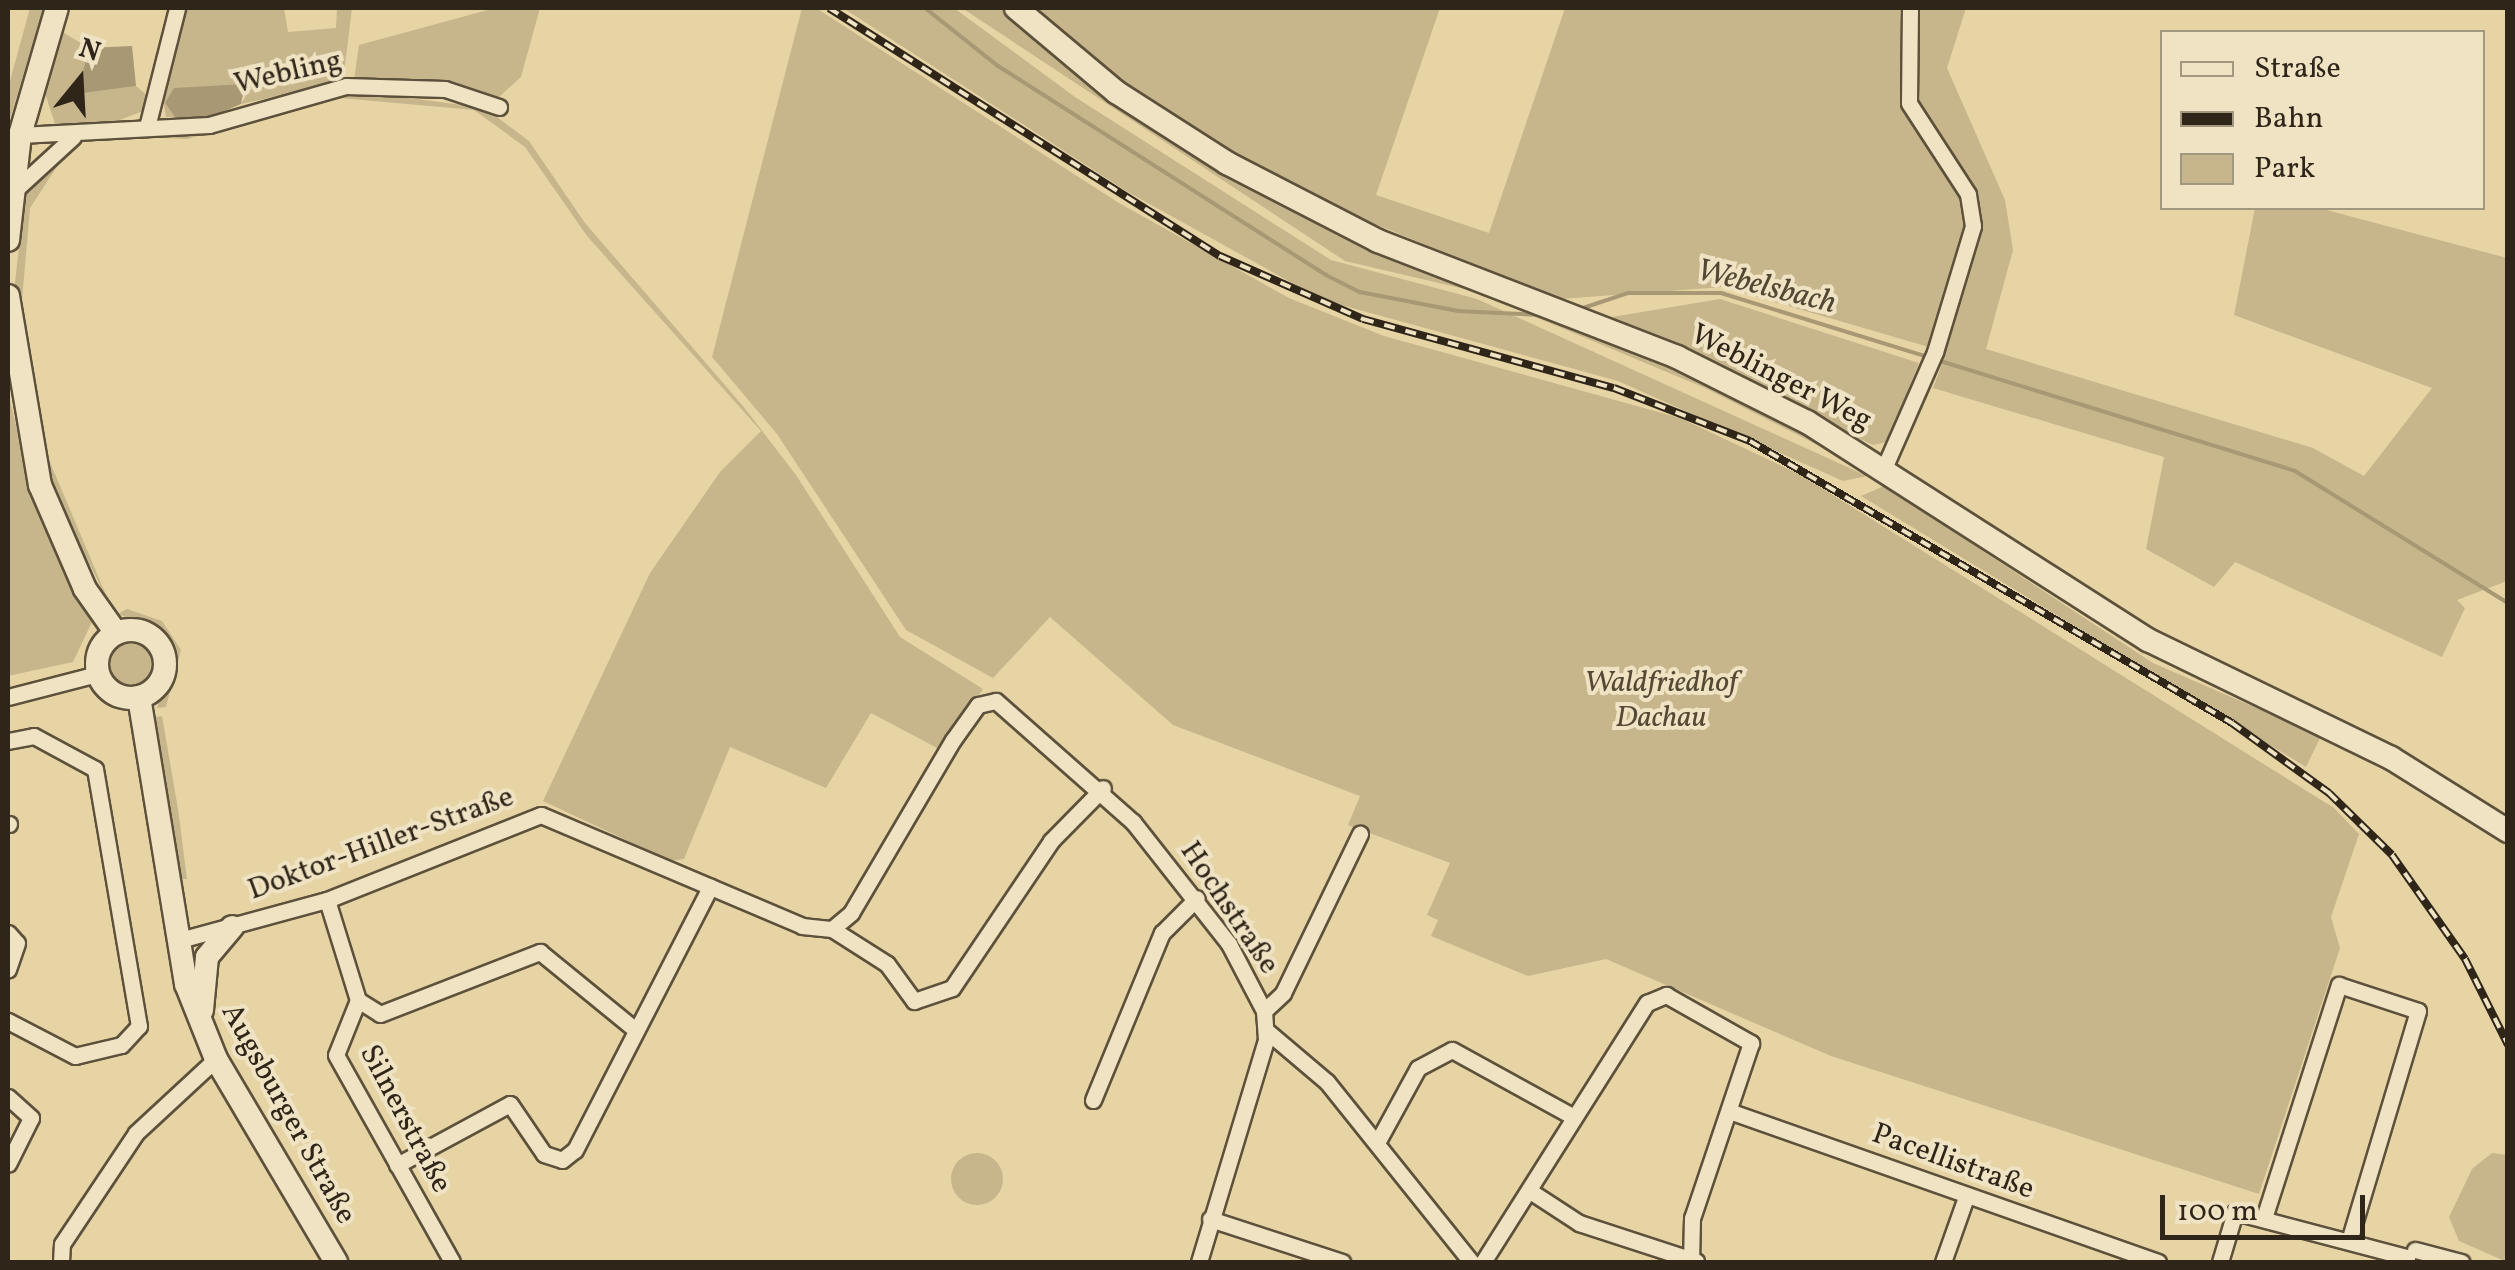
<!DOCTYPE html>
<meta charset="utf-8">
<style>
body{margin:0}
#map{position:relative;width:2515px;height:1270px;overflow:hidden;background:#e6d4a4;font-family:Vollkorn,serif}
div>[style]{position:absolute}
.green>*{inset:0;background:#c7b68c}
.round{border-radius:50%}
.water>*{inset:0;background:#a89874}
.stream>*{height:4px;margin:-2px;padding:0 2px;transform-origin:2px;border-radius:2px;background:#a89874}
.roads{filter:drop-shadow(2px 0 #5d513b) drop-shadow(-2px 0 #5d513b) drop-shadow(0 2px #5d513b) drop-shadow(0 -2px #5d513b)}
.street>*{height:15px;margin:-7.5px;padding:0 7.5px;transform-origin:7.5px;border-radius:7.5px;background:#efe3c4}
.secondary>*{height:22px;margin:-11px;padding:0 11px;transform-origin:11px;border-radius:11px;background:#efe3c4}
.secondary>.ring{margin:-11px;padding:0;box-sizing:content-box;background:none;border:22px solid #efe3c4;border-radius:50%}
.rail>*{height:8px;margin-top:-4px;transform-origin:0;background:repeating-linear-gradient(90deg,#efe3c4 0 11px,#2f2518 0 22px);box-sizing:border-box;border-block:2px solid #2f2518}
span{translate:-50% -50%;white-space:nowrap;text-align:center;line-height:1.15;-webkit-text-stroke:8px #efe3c4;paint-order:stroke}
.street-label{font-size:30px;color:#2f2518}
.park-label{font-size:30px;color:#554935;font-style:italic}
.water-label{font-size:32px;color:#534834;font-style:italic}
.frame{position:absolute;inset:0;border:10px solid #2f2518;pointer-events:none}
.legend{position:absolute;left:2160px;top:30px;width:325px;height:180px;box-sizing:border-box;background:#efe3c4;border:2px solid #a2977f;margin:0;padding:12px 18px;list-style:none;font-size:30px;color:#2f2518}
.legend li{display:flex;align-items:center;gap:20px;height:50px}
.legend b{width:50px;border:2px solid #a2977f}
.north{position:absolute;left:30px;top:30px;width:100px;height:100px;-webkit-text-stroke:8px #efe3c4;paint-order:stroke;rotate:18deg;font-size:28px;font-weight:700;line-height:40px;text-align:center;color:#2f2518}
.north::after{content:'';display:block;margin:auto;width:35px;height:45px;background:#2f2518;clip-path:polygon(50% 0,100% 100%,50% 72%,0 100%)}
.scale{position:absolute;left:2160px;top:1195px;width:205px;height:45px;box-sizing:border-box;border:5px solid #2f2518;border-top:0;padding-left:12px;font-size:30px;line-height:35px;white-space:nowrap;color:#2f2518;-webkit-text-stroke:8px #efe3c4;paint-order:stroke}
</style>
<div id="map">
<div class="green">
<div style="clip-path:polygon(30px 8px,44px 8px,8px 125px,8px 88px)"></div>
<div style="clip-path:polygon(184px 8px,284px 8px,288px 32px,336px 28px,337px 8px,352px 8px,343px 82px,241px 104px,247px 94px,165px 103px,175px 117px,166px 117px,162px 93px)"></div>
<div style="clip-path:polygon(495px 8px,540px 8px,521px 77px,499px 97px,442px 83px,354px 80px,359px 45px)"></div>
<div style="clip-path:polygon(802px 8px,816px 8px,1119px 203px,1289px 298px,1384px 336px,1680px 418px,1801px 475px,2334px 808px,2359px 834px,2331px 917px,2340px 948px,2259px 1194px,1831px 1056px,1606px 959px,1528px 976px,1431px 936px,1438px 920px,1427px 915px,1450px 863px,1348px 825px,1360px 796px,1173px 725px,1050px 617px,993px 678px,906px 630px,777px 434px,712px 357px)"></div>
<div style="clip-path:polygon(843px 8px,954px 8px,1075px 97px,1331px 260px,1477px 299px,1867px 476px,1843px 481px,1618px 381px,1323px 300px,1126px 191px)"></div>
<div style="clip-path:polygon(962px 8px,1008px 8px,1144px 119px,1783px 417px,1877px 475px,1705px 388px,1473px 291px,1345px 261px)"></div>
<div style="clip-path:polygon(1034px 8px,1440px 8px,1376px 195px,1489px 233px,1565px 8px,1966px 8px,1947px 68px,2005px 200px,2013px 250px,1986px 349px,2313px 448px,2364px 476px,2432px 388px,2234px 315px,2255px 208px,2319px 208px,2507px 258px,2507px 581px,2457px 600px,2465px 608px,2442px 657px,2235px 562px,2214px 587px,2146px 549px,2164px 457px,1933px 388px,1945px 356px,1932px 348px,1723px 287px,1560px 299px,1271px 182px,1121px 86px)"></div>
<div style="clip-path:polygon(61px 31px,89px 48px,78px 94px,136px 86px,149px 97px,141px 112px,106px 125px,55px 124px,44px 90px)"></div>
<div style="clip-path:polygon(357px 91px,485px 108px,529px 141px,585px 223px,743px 406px,796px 475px,900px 637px,983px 689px,939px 749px,871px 713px,826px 788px,730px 747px,684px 859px,671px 861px,543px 801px,650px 573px,720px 472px,761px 431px,587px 236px,525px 147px,474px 110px,340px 98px,187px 139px,139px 137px)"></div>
<div style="clip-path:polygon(66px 153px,30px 208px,21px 312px,44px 448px,112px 609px,41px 466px,13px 300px,25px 195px)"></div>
<div style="clip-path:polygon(1720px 299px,1919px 363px,1887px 442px,1873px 445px,1606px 318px)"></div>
<div style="clip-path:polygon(8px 392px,30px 485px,92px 622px,73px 662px,8px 676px)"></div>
<div style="clip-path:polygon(1884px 486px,2153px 663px,2321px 736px,2306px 767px,1861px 496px)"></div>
<div style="clip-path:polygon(127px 609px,162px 621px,181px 650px,166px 707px,157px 708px,172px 654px,152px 627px,118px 614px)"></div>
<div class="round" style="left:104px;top:638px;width:50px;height:50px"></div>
<div style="clip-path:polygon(162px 716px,178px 809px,187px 879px,178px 879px,155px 717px)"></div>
<div style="clip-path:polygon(2492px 1153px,2507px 1155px,2507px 1262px,2459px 1241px,2449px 1217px,2472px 1169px)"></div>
<div class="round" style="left:951px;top:1153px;width:52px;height:52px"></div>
</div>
<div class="water">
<div style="clip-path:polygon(132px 46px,136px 86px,77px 94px,89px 48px)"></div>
<div style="clip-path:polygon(245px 84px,241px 104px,211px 117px,175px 117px,165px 103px,174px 88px)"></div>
</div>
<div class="stream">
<div style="left:925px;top:8px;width:93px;rotate:38.5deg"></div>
<div style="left:998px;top:66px;width:389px;rotate:32.5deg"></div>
<div style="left:1326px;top:275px;width:38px;rotate:27deg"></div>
<div style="left:1360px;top:292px;width:100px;rotate:11deg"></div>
<div style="left:1458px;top:311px;width:83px;rotate:2.8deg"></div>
<div style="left:1580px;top:309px;width:51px;rotate:-18.4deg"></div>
<div style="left:1628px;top:293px;width:93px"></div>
<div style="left:1721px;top:293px;width:217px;rotate:17.2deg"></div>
<div style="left:1937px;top:360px;width:375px;rotate:17.2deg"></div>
<div style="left:2295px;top:471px;width:251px;rotate:31.8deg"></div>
</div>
<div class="roads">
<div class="street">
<div style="left:148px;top:123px;width:119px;rotate:-75.8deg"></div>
<div style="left:20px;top:135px;width:189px;rotate:-3deg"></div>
<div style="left:209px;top:125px;width:142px;rotate:-15.9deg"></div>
<div style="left:346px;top:86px;width:99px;rotate:1.7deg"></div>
<div style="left:445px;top:89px;width:57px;rotate:18.4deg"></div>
<div style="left:14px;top:191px;width:80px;rotate:-42.5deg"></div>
<div style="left:1885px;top:466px;width:124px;rotate:-66.3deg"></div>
<div style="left:1935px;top:352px;width:132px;rotate:-73.2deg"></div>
<div style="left:1973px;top:226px;width:32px;rotate:-99deg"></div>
<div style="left:1968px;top:194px;width:108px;rotate:-123deg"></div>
<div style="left:1909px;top:103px;width:95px;rotate:-89.4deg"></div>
<div style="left:8px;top:697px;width:92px;rotate:-14.5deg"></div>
<div style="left:8px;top:741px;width:26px;rotate:-11deg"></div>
<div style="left:34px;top:736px;width:69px;rotate:28.4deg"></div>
<div style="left:95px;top:769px;width:261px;rotate:80.3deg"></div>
<div style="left:139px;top:1026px;width:26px;rotate:133deg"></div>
<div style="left:121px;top:1045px;width:47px;rotate:166.6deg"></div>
<div style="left:75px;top:1056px;width:76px;rotate:-152.4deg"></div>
<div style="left:8px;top:824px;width:1px"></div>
<div style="left:327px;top:900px;width:105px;rotate:72.8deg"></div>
<div style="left:832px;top:929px;width:65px;rotate:32.5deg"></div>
<div style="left:887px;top:964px;width:46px;rotate:53.9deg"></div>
<div style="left:914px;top:1001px;width:40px;rotate:-18.9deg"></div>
<div style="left:952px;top:988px;width:177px;rotate:-56deg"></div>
<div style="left:1051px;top:841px;width:74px;rotate:-45.5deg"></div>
<div style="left:8px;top:933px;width:13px;rotate:48deg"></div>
<div style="left:17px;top:943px;width:28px;rotate:109deg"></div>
<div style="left:176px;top:941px;width:156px;rotate:-15.2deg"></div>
<div style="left:327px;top:900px;width:230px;rotate:-21.7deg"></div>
<div style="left:541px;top:815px;width:284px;rotate:23deg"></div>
<div style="left:802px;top:926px;width:30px;rotate:6deg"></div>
<div style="left:832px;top:929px;width:25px;rotate:-40deg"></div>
<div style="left:851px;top:913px;width:201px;rotate:-59.5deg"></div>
<div style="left:953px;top:740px;width:43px;rotate:-54.5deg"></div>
<div style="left:978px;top:705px;width:18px;rotate:-13deg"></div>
<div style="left:996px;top:701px;width:183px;rotate:41.5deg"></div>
<div style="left:1133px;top:822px;width:155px;rotate:51.8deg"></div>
<div style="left:1229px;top:944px;width:76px;rotate:62.4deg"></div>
<div style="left:1264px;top:1011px;width:29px;rotate:86deg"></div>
<div style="left:1266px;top:1040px;width:232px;rotate:106.8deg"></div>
<div style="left:358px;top:1000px;width:26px;rotate:32deg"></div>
<div style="left:380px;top:1014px;width:172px;rotate:-21.2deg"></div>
<div style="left:540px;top:952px;width:119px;rotate:39.2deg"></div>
<div style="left:358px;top:1000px;width:59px;rotate:111.8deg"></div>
<div style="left:336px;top:1055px;width:237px;rotate:60.7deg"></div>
<div style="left:1264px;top:1011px;width:26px;rotate:-43deg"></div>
<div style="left:1283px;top:993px;width:177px;rotate:-64.2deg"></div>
<div style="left:1268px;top:1032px;width:77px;rotate:40.3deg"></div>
<div style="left:1327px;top:1082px;width:231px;rotate:51.3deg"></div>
<div style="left:8px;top:1097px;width:31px;rotate:42deg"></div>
<div style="left:31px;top:1118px;width:51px;rotate:116.6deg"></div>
<div style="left:1093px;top:1100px;width:181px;rotate:-67.6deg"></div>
<div style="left:1162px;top:933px;width:49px;rotate:-45deg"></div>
<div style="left:1729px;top:1111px;width:455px;rotate:19.4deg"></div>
<div style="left:1378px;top:1141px;width:83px;rotate:-61.3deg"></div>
<div style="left:1418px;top:1068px;width:38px;rotate:-28deg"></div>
<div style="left:1452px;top:1050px;width:139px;rotate:28.8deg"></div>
<div style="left:397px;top:1165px;width:128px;rotate:-28.4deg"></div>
<div style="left:510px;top:1104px;width:60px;rotate:55.8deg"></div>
<div style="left:544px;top:1154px;width:19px;rotate:18deg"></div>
<div style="left:562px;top:1160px;width:16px;rotate:-38deg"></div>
<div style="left:575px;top:1150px;width:296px;rotate:-62.8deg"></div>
<div style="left:1530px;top:1191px;width:59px;rotate:33.1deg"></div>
<div style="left:1579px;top:1223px;width:123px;rotate:18deg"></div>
<div style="left:2264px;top:1218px;width:245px;rotate:-72.2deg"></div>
<div style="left:2339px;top:985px;width:83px;rotate:18.2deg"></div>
<div style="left:2418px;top:1011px;width:240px;rotate:106.7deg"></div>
<div style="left:1210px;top:1219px;width:139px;rotate:18deg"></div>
<div style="left:2415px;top:1250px;width:48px;rotate:14.6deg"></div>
<div style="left:61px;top:1262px;width:18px;rotate:-87deg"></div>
<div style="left:62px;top:1244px;width:133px;rotate:-56.3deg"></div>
<div style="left:136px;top:1133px;width:109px;rotate:-42.8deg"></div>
<div style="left:1483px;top:1262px;width:307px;rotate:-57.7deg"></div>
<div style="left:1647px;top:1003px;width:21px;rotate:-23deg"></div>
<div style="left:1666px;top:995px;width:98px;rotate:29.5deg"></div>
<div style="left:1751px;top:1043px;width:185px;rotate:108.6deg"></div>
<div style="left:1692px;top:1218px;width:44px;rotate:91.3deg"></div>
<div style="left:1943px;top:1262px;width:69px;rotate:-70.5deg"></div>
<div style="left:2220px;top:1262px;width:52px;rotate:-73.3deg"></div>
<div style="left:2235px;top:1212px;width:178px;rotate:14.7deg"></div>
</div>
<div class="secondary">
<div style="left:1016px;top:8px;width:131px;rotate:40deg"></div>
<div style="left:1116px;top:92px;width:132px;rotate:32.6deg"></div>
<div style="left:1227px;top:163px;width:170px;rotate:27.3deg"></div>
<div style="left:1378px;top:241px;width:321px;rotate:21.2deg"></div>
<div style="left:1677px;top:357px;width:145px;rotate:26.6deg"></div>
<div style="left:1807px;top:422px;width:405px;rotate:32.6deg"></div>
<div style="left:2148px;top:640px;width:270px;rotate:25.9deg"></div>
<div style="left:2391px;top:758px;width:138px;rotate:32deg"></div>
<div style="left:8px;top:240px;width:106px;rotate:-83.5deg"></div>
<div style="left:20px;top:135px;width:132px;rotate:-73.8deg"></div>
<div style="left:8px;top:296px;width:192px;rotate:80.4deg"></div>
<div style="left:40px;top:485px;width:113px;rotate:66.6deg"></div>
<div style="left:85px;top:589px;width:54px;rotate:54.8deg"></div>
<div class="ring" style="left:97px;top:630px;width:46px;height:46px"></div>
<div style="left:139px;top:697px;width:291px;rotate:80.7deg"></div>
<div style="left:186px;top:984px;width:81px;rotate:68.2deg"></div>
<div style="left:216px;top:1059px;width:236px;rotate:59.4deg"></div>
<div style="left:202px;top:1010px;width:53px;rotate:-84.6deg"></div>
<div style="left:207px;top:957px;width:39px;rotate:-50deg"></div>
</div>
</div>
<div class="rail">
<div style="left:829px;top:8px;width:463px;rotate:32.4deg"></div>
<div style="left:1220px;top:256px;width:156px;rotate:23.8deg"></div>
<div style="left:1363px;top:319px;width:260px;rotate:15.4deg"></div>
<div style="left:1614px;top:388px;width:146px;rotate:21.3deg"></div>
<div style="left:1750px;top:441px;width:558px;rotate:30.33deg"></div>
<div style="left:2232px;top:723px;width:120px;rotate:35.8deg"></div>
<div style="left:2329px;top:793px;width:88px;rotate:44.5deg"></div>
<div style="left:2392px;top:855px;width:127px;rotate:54.9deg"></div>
<div style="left:2465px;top:959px;width:96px;rotate:63.4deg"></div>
</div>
<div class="street-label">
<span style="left:288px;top:73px;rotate:-13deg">Webling</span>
<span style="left:1781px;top:378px;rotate:27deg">Weblinger Weg</span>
<span style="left:381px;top:844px;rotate:-20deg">Doktor-Hiller-Straße</span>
<span style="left:1229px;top:908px;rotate:56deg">Hochstraße</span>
<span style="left:288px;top:1114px;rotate:61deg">Augsburger Straße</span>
<span style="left:405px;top:1119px;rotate:62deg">Silnerstraße</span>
<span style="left:1953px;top:1162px;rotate:20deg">Pacellistraße</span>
</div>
<div class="park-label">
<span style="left:1661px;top:700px">Waldfriedhof<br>Dachau</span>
</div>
<div class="water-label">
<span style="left:1766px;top:288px;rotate:14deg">Webelsbach</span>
</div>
<div class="frame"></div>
<ul class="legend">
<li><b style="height:12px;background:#efe3c4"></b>Straße</li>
<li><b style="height:12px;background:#2f2518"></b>Bahn</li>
<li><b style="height:28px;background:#c7b68c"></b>Park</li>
</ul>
<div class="north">N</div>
<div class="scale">100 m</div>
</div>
